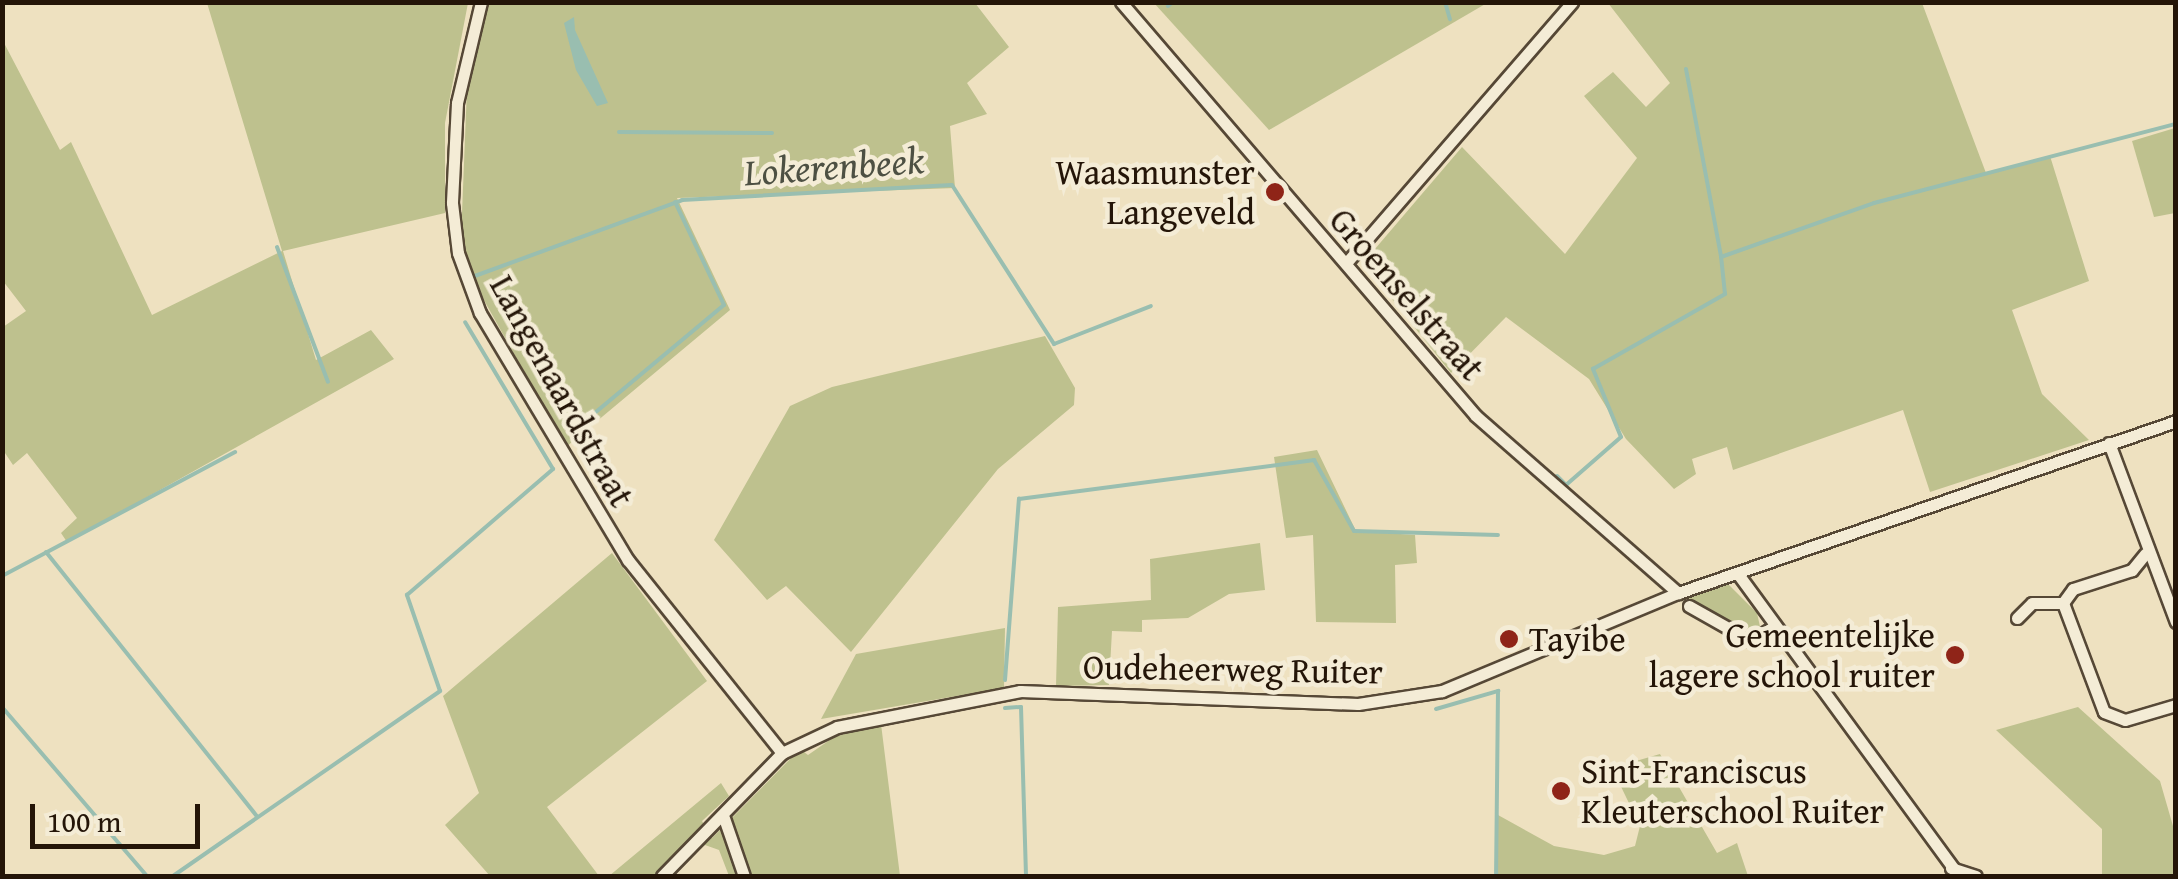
<!DOCTYPE html>
<style>
body{margin:0}
#map{position:relative;width:2178px;height:879px;overflow:hidden;background:#eee1c0;font-family:"Gentium Book Plus",serif}
div>[style]{position:absolute}
.green>*{inset:0;background:#bec18e}
.water>*{inset:0;background:#99beb0}
.stream>*{height:4px;margin:-2px;padding:0 2px;transform-origin:2px;border-radius:2px;background:#99beb0}
.roads{filter:drop-shadow(2px 0 #564836) drop-shadow(-2px 0 #564836) drop-shadow(0 2px #564836) drop-shadow(0 -2px #564836)}
.street>*{height:11px;margin:-5.5px;padding:0 5.5px;transform-origin:5.5px;border-radius:5.5px;background:#f4ecd6}
.dots>*{width:28px;height:28px;translate:-50% -50%;box-sizing:border-box;border:5px solid #f4ecd6;border-radius:50%}
span{translate:-50% -50%;white-space:nowrap;text-align:center;line-height:1.15;-webkit-text-stroke:9px #f4ecd6;paint-order:stroke}
.poi-label{font-size:35px;color:#241508}
.right{translate:-100% -50%;text-align:right}
.left{translate:0 -50%;text-align:left}
.street-label{font-size:35px;color:#241508}
.water-label{font-size:38px;color:#4d5043;font-style:italic}
.frame{position:absolute;inset:0;border:5px solid #241508;pointer-events:none}
.scale{position:absolute;left:30px;top:804px;width:170px;height:45px;box-sizing:border-box;border:5px solid #241508;border-top:0;padding-left:12px;font-size:30px;line-height:35px;white-space:nowrap;color:#241508;-webkit-text-stroke:8px #f4ecd6;paint-order:stroke}
</style>
<div id="map">
<div class="green">
<div style="clip-path:polygon(207px 3px,468px 3px,445px 123px,445px 213px,283px 251px,316px 360px,371px 330px,394px 359px,67px 542px,61px 533px,77px 518px,27px 453px,13px 465px,3px 450px,3px 327px,26px 311px,3px 281px,3px 41px,60px 150px,71px 142px,152px 315px,282px 251px)"></div>
<div style="clip-path:polygon(487px 3px,975px 3px,1009px 47px,967px 83px,987px 114px,950px 126px,955px 188px,677px 198px,730px 310px,566px 447px,480px 293px,461px 238px,467px 88px)"></div>
<div style="clip-path:polygon(1154px 3px,1487px 3px,1269px 130px)"></div>
<div style="clip-path:polygon(1608px 3px,1922px 3px,1986px 173px,2050px 156px,2089px 281px,2012px 310px,2042px 394px,2089px 440px,1930px 492px,1903px 410px,1733px 470px,1727px 447px,1692px 459px,1696px 474px,1674px 489px,1626px 439px,1589px 379px,1506px 317px,1451px 373px,1363px 263px,1462px 147px,1565px 254px,1637px 158px,1584px 96px,1613px 72px,1646px 107px,1670px 83px)"></div>
<div style="clip-path:polygon(2175px 128px,2175px 213px,2154px 217px,2132px 141px)"></div>
<div style="clip-path:polygon(1045px 336px,1075px 388px,1074px 405px,998px 469px,851px 652px,786px 586px,767px 600px,714px 540px,790px 406px,832px 387px)"></div>
<div style="clip-path:polygon(1317px 450px,1356px 531px,1415px 535px,1417px 563px,1395px 565px,1396px 623px,1316px 622px,1313px 535px,1286px 538px,1274px 457px)"></div>
<div style="clip-path:polygon(1260px 543px,1265px 590px,1229px 594px,1188px 618px,1142px 620px,1142px 632px,1112px 631px,1109px 685px,1056px 686px,1058px 607px,1151px 600px,1150px 559px)"></div>
<div style="clip-path:polygon(612px 553px,707px 681px,547px 807px,599px 876px,490px 876px,445px 825px,479px 793px,443px 696px)"></div>
<div style="clip-path:polygon(1727px 583px,1757px 613px,1761px 631px,1748px 634px,1688px 598px)"></div>
<div style="clip-path:polygon(1005px 628px,1004px 688px,821px 719px,856px 654px)"></div>
<div style="clip-path:polygon(2078px 707px,2160px 781px,2175px 833px,2175px 876px,2102px 876px,2102px 829px,1996px 730px)"></div>
<div style="clip-path:polygon(881px 724px,900px 876px,729px 876px,719px 850px,705px 845px,665px 876px,609px 876px,721px 783px,729px 796px,702px 821px,712px 838px,800px 749px,808px 755px,834px 737px)"></div>
<div style="clip-path:polygon(1660px 754px,1717px 853px,1737px 843px,1748px 876px,1497px 876px,1498px 815px,1554px 846px,1604px 855px,1635px 846px,1640px 826px,1612px 768px)"></div>
</div>
<div class="water">
<div style="clip-path:polygon(574px 17px,575px 30px,608px 103px,597px 106px,576px 70px,564px 23px)"></div>
</div>
<div class="stream">
<div style="left:1445px;top:2px;width:18px;rotate:74deg"></div>
<div style="left:1168px;top:6px;width:6px;rotate:-39deg"></div>
<div style="left:1686px;top:69px;width:190px;rotate:79.4deg"></div>
<div style="left:619px;top:132px;width:153px;rotate:0.4deg"></div>
<div style="left:277px;top:247px;width:144px;rotate:69.3deg"></div>
<div style="left:472px;top:277px;width:224px;rotate:-20.1deg"></div>
<div style="left:682px;top:200px;width:270px;rotate:-3.2deg"></div>
<div style="left:952px;top:185px;width:189px;rotate:57.3deg"></div>
<div style="left:1054px;top:344px;width:104px;rotate:-21.4deg"></div>
<div style="left:572px;top:432px;width:198px;rotate:-39.9deg"></div>
<div style="left:724px;top:305px;width:114px;rotate:-115.4deg"></div>
<div style="left:1557px;top:476px;width:13px;rotate:45deg"></div>
<div style="left:1566px;top:485px;width:73px;rotate:-41.1deg"></div>
<div style="left:1621px;top:437px;width:74px;rotate:-112.4deg"></div>
<div style="left:1593px;top:369px;width:152px;rotate:-29.6deg"></div>
<div style="left:1725px;top:294px;width:37px;rotate:-96deg"></div>
<div style="left:1721px;top:257px;width:162px;rotate:-19.4deg"></div>
<div style="left:1874px;top:203px;width:312px;rotate:-14.7deg"></div>
<div style="left:46px;top:552px;width:338px;rotate:51.4deg"></div>
<div style="left:2px;top:576px;width:264px;rotate:-28deg"></div>
<div style="left:1005px;top:680px;width:182px;rotate:-85.6deg"></div>
<div style="left:1019px;top:499px;width:298px;rotate:-7.5deg"></div>
<div style="left:1314px;top:460px;width:81px;rotate:60.6deg"></div>
<div style="left:1354px;top:531px;width:144px;rotate:1.6deg"></div>
<div style="left:2px;top:707px;width:223px;rotate:49.4deg"></div>
<div style="left:1005px;top:708px;width:16px;rotate:-4deg"></div>
<div style="left:1021px;top:707px;width:169px;rotate:88.3deg"></div>
<div style="left:1436px;top:709px;width:65px;rotate:-16.2deg"></div>
<div style="left:1498px;top:691px;width:185px;rotate:90.6deg"></div>
<div style="left:173px;top:876px;width:325px;rotate:-34.7deg"></div>
<div style="left:440px;top:691px;width:102px;rotate:-109deg"></div>
<div style="left:407px;top:595px;width:193px;rotate:-40.8deg"></div>
<div style="left:553px;top:469px;width:171px;rotate:-120.9deg"></div>
</div>
<div class="roads">
<div class="street">
<div style="left:481px;top:2px;width:104px;rotate:103.4deg"></div>
<div style="left:457px;top:103px;width:100px;rotate:92.9deg"></div>
<div style="left:452px;top:203px;width:50px;rotate:83.2deg"></div>
<div style="left:458px;top:253px;width:64px;rotate:69.9deg"></div>
<div style="left:480px;top:313px;width:288px;rotate:59.1deg"></div>
<div style="left:628px;top:560px;width:247px;rotate:51.4deg"></div>
<div style="left:1121px;top:2px;width:545px;rotate:49.39deg"></div>
<div style="left:1476px;top:416px;width:269px;rotate:41.2deg"></div>
<div style="left:1347px;top:262px;width:344px;rotate:-49.1deg"></div>
<div style="left:2109px;top:443px;width:191px;rotate:69.5deg"></div>
<div style="left:2145px;top:554px;width:21px;rotate:129deg"></div>
<div style="left:2132px;top:570px;width:62px;rotate:162.1deg"></div>
<div style="left:2073px;top:589px;width:17px;rotate:126deg"></div>
<div style="left:2063px;top:603px;width:116px;rotate:69.4deg"></div>
<div style="left:2104px;top:712px;width:22px;rotate:21deg"></div>
<div style="left:2125px;top:720px;width:53px;rotate:-16.4deg"></div>
<div style="left:1738px;top:574px;width:374px;rotate:53.8deg"></div>
<div style="left:1689px;top:606px;width:71px;rotate:29.4deg"></div>
<div style="left:1751px;top:641px;width:26px;rotate:-32deg"></div>
<div style="left:2017px;top:618px;width:21px;rotate:-45deg"></div>
<div style="left:2032px;top:603px;width:31px"></div>
<div style="left:724px;top:818px;width:61px;rotate:71deg"></div>
<div style="left:1951px;top:868px;width:26px;rotate:18deg"></div>
<div style="left:662px;top:876px;width:172px;rotate:-45.7deg"></div>
<div style="left:782px;top:753px;width:61px;rotate:-25.3deg"></div>
<div style="left:837px;top:727px;width:187px;rotate:-11.1deg"></div>
<div style="left:1020px;top:691px;width:338px;rotate:2.2deg"></div>
<div style="left:1358px;top:704px;width:85px;rotate:-8.8deg"></div>
<div style="left:1442px;top:691px;width:256px;rotate:-22.6deg"></div>
<div style="left:1678px;top:593px;width:527px;rotate:-19.05deg"></div>
</div>
</div>
<div class="dots">
<div style="left:1275px;top:192px;background:#8f2418"></div>
<div style="left:1509px;top:639px;background:#8f2418"></div>
<div style="left:1955px;top:655px;background:#8f2418"></div>
<div style="left:1561px;top:791px;background:#8f2418"></div>
</div>
<div class="poi-label">
<span class="right" style="left:1255px;top:192px">Waasmunster<br>Langeveld</span>
<span class="right" style="left:1935px;top:655px">Gemeentelijke<br>lagere school ruiter</span>
<span class="left" style="left:1529px;top:639px">Tayibe</span>
<span class="left" style="left:1581px;top:791px">Sint-Franciscus<br>Kleuterschool Ruiter</span>
</div>
<div class="street-label">
<span style="left:1407px;top:294px;rotate:49deg">Groenselstraat</span>
<span style="left:562px;top:391px;rotate:61deg">Langenaardstraat</span>
<span style="left:1233px;top:669px;rotate:1deg">Oudeheerweg Ruiter</span>
</div>
<div class="water-label">
<span style="left:834px;top:166px;rotate:-4deg">Lokerenbeek</span>
</div>
<div class="frame"></div>
<div class="scale">100 m</div>
</div>
